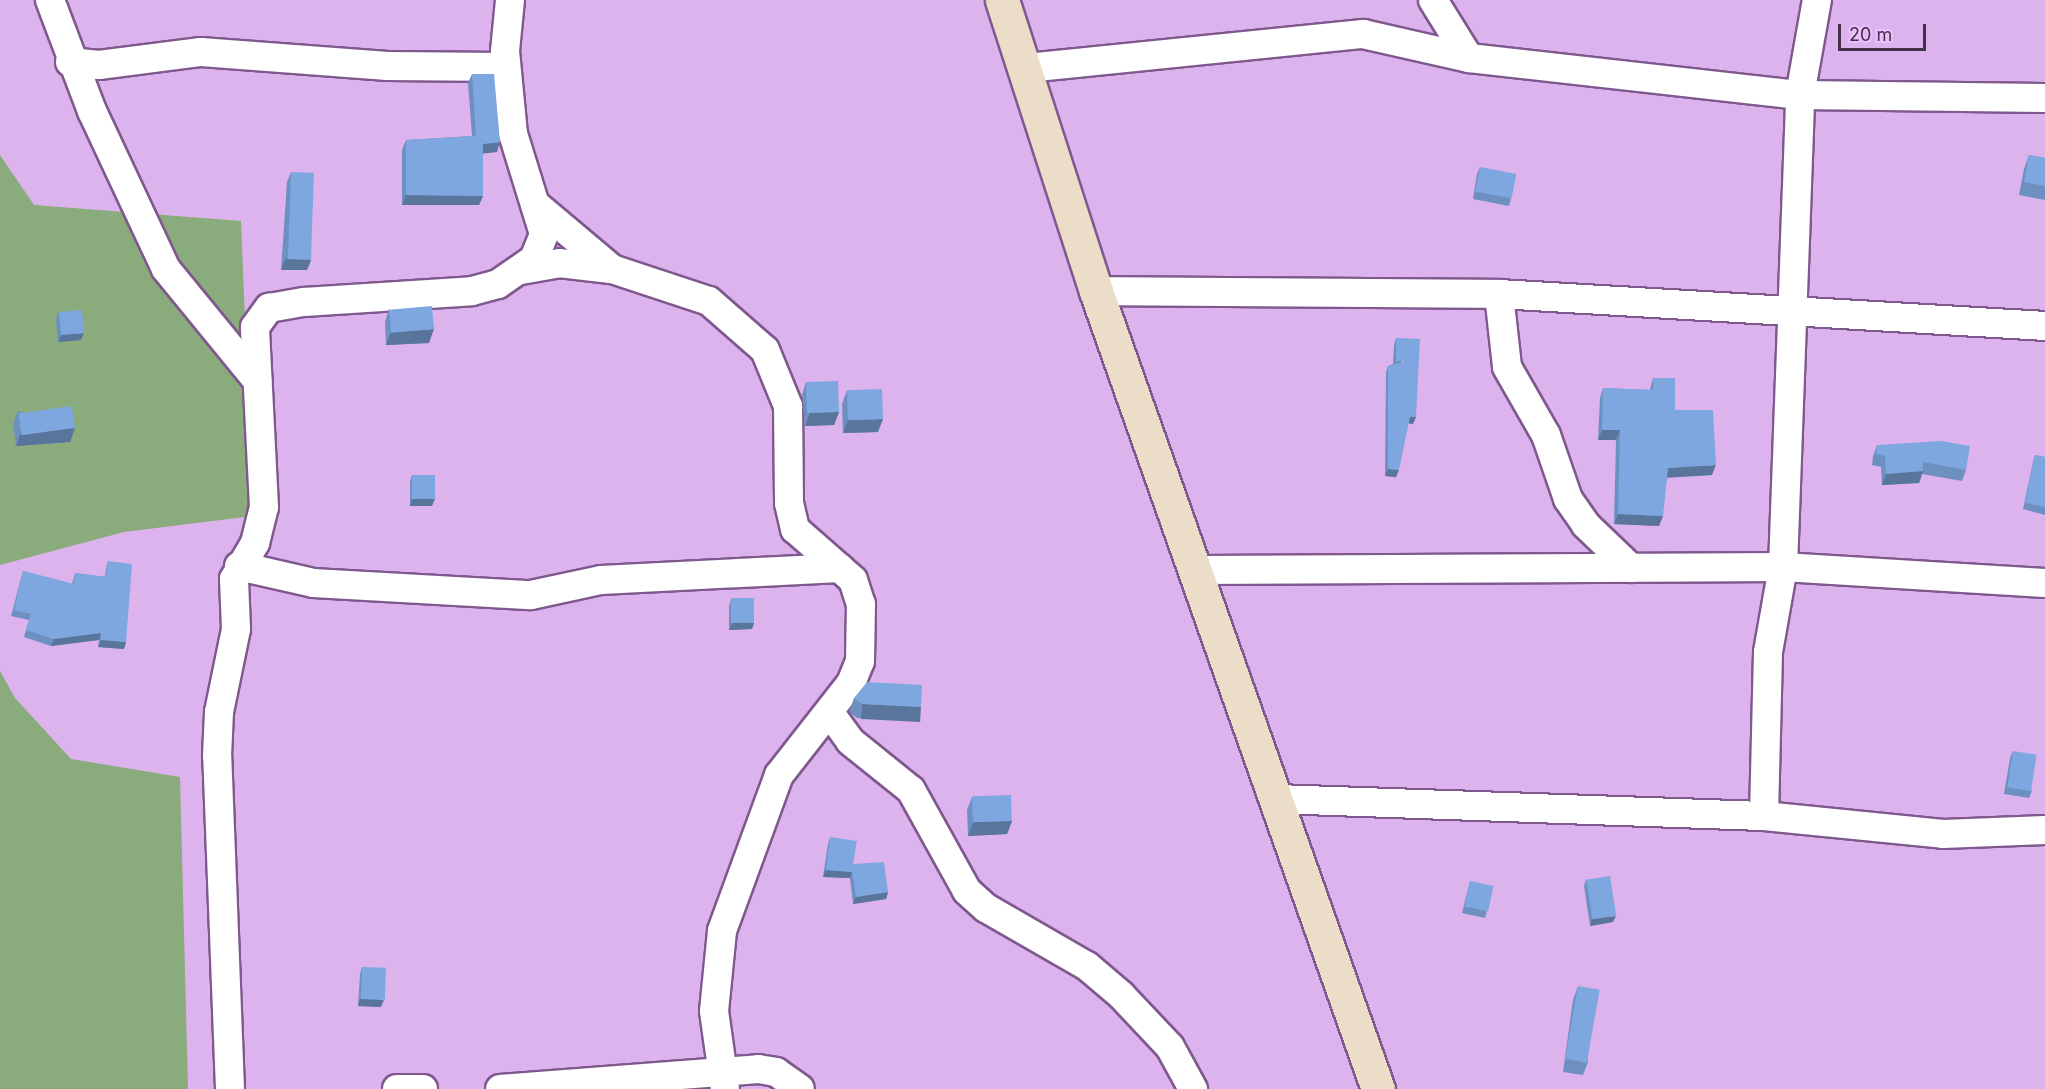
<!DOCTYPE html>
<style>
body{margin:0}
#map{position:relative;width:2045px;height:1089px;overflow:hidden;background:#ddb3ee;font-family:Inter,sans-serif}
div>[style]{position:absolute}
.green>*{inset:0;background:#8aab7b}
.roads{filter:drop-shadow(2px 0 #7f598e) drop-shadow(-2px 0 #7f598e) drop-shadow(0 2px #7f598e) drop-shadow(0 -2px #7f598e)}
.street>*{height:28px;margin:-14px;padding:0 14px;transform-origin:14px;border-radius:14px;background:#fff}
.secondary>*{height:33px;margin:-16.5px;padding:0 16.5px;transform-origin:16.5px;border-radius:16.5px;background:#ecddc8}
.wall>*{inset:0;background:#6d90c0}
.shaded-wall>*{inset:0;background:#59759c;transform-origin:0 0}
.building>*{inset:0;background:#7fa7df;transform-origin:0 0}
span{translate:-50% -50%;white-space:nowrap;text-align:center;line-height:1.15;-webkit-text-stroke:4.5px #ebc0fc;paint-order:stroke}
.scale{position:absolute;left:1838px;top:24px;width:88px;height:27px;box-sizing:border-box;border:3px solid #423149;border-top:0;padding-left:8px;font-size:18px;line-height:21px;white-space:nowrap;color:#423149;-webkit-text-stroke:4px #ebc0fc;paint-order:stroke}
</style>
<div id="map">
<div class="green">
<div style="clip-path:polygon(0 155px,34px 205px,241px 221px,253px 516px,124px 532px,0 565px)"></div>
<div style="clip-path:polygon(0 671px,15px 698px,71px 759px,180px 777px,188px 1089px,0 1089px)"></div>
</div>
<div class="roads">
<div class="street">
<div style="left:50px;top:0;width:119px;rotate:69.3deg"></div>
<div style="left:92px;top:111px;width:174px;rotate:64.9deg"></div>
<div style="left:166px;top:269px;width:144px;rotate:50.7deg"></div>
<div style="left:1433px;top:0;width:68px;rotate:58.2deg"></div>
<div style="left:70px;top:62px;width:29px;rotate:6deg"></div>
<div style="left:99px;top:65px;width:103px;rotate:-7.3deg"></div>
<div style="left:201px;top:52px;width:187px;rotate:4.3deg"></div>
<div style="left:387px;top:66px;width:119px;rotate:0.5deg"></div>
<div style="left:1027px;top:68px;width:338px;rotate:-5.8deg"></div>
<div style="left:1363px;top:34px;width:109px;rotate:12.8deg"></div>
<div style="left:1469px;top:58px;width:333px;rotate:6.4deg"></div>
<div style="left:1800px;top:95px;width:245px;rotate:0.7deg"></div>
<div style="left:536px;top:205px;width:99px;rotate:40.1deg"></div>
<div style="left:612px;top:269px;width:102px;rotate:18.3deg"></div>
<div style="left:709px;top:301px;width:74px;rotate:41.2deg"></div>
<div style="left:765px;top:350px;width:61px;rotate:67.7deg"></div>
<div style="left:788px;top:406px;width:97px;rotate:89.4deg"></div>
<div style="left:789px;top:503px;width:27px;rotate:77deg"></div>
<div style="left:795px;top:529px;width:77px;rotate:41.3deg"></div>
<div style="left:853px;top:580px;width:25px;rotate:72deg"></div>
<div style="left:861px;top:604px;width:57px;rotate:91deg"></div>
<div style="left:860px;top:661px;width:24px;rotate:112deg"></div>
<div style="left:851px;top:683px;width:117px;rotate:128deg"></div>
<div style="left:779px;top:775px;width:166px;rotate:110.1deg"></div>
<div style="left:722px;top:931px;width:80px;rotate:95.7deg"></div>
<div style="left:714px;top:1011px;width:79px;rotate:82deg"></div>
<div style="left:521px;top:270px;width:39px;rotate:-10deg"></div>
<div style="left:559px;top:263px;width:52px;rotate:6.6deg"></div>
<div style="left:1096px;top:291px;width:403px;rotate:0.4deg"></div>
<div style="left:1499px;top:294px;width:547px;rotate:3.35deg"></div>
<div style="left:1499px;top:294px;width:73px;rotate:83.7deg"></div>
<div style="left:1507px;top:367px;width:78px;rotate:60.2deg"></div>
<div style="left:1546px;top:435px;width:68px;rotate:71deg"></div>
<div style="left:1568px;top:499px;width:32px;rotate:55deg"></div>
<div style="left:1586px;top:525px;width:62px;rotate:43.7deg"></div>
<div style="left:239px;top:566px;width:76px;rotate:12.9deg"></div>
<div style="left:313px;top:583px;width:218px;rotate:3.2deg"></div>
<div style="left:531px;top:595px;width:72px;rotate:-12.1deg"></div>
<div style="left:601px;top:580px;width:239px;rotate:-2.9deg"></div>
<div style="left:1197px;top:570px;width:586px;rotate:-0.29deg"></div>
<div style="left:1783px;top:567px;width:262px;rotate:3.5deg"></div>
<div style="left:830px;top:713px;width:34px;rotate:54deg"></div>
<div style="left:850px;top:741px;width:78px;rotate:38.8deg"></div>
<div style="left:911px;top:790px;width:115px;rotate:61deg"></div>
<div style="left:967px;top:891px;width:25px;rotate:42deg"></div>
<div style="left:986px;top:908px;width:116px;rotate:29.9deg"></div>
<div style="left:1087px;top:966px;width:45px;rotate:40.5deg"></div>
<div style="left:1121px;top:995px;width:71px;rotate:46.7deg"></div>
<div style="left:1170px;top:1047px;width:48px;rotate:61.3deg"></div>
<div style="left:1276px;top:799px;width:488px;rotate:2deg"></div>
<div style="left:1764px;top:816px;width:180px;rotate:5.7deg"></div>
<div style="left:1943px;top:834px;width:102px;rotate:-2.2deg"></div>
<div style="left:1764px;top:816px;width:164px;rotate:-88.6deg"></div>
<div style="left:1768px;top:652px;width:86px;rotate:-80deg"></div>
<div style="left:1783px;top:567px;width:472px;rotate:-87.9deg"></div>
<div style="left:1800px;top:95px;width:97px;rotate:-79.9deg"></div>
<div style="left:230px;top:1089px;width:333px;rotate:-92.2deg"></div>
<div style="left:217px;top:756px;width:44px;rotate:-87.4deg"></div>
<div style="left:219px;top:712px;width:85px;rotate:-78.4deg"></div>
<div style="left:236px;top:629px;width:50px;rotate:-92.3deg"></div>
<div style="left:234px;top:579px;width:42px;rotate:-59.7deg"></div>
<div style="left:255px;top:543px;width:37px;rotate:-76deg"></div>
<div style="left:264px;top:507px;width:180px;rotate:-92.9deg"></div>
<div style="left:255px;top:327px;width:24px;rotate:-54deg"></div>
<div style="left:269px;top:308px;width:36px;rotate:-10deg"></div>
<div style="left:304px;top:302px;width:168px;rotate:-3.7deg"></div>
<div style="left:472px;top:291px;width:27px;rotate:-15deg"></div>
<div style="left:498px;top:284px;width:44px;rotate:-34.8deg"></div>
<div style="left:534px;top:259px;width:27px;rotate:-68deg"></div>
<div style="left:544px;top:234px;width:105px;rotate:-107.2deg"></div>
<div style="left:513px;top:134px;width:83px;rotate:-95.5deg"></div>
<div style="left:505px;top:51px;width:51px;rotate:-84.4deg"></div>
<div style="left:397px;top:1089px;width:26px"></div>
<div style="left:500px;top:1089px;width:259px;rotate:-4.4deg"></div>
<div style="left:758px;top:1069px;width:18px;rotate:9deg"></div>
<div style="left:776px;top:1072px;width:29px;rotate:35deg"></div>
</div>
<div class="secondary">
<div style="left:1002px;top:0;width:306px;rotate:72.1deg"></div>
<div style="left:1096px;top:291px;width:846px;rotate:70.54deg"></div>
</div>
</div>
<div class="wall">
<div style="clip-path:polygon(472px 74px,497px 152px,483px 153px,483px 196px,479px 205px,402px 205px,402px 150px,406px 140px,472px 136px,468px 83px)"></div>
<div style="clip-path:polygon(2029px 155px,2045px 158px,2045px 200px,2019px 195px,2024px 169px)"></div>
<div style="clip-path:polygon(1480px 167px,1511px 199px,1509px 206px,1473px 199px,1477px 174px)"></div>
<div style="clip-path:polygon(291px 172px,311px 260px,307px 270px,281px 270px,287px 182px)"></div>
<div style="clip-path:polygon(389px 309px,429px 343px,386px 345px,385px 322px)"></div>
<div style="clip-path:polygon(59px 312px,81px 340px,58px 342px,56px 319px)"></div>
<div style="clip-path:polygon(1396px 338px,1416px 417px,1413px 424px,1408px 423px,1396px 477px,1385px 476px,1386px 372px,1388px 366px,1393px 364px,1394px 345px)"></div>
<div style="clip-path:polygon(1653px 378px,1675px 410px,1712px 475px,1667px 477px,1659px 526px,1614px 524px,1616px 440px,1598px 440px,1600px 398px,1603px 388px,1650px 390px)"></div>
<div style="clip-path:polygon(806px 382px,839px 412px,834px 425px,805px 426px,802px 395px)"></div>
<div style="clip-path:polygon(847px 390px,878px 432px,843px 433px,842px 404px)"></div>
<div style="clip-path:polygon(18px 411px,75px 428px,70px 442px,16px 446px,13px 424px)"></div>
<div style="clip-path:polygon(1877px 445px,1966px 470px,1962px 481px,1922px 474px,1919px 483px,1882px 485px,1881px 467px,1872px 465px,1873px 456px)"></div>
<div style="clip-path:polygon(2035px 455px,2045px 457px,2045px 515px,2023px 509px,2033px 462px)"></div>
<div style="clip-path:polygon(412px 475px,432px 506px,410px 506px,410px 482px)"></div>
<div style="clip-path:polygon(108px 561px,126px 642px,124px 649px,98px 647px,99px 640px,51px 646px,24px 637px,29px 620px,11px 616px,23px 571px,72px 584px,75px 573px,105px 577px,106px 568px)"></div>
<div style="clip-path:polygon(731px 599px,754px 623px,752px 629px,729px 630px,729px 606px)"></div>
<div style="clip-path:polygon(854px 698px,921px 707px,916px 721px,857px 718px,849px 712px)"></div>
<div style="clip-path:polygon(2013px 751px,2032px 791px,2029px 798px,2004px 794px,2010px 758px)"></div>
<div style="clip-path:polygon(972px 797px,1012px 821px,1007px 834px,968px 836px,967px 810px)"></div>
<div style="clip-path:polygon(830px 837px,853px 864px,888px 892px,886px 899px,853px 904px,850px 878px,823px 877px,828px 844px)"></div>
<div style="clip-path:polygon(1586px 879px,1613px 922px,1590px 926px,1584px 886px)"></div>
<div style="clip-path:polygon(1470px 881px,1487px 911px,1485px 918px,1462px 913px)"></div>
<div style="clip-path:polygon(362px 967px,381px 1007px,358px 1006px,360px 974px)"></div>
<div style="clip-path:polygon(1578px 986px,1588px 1062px,1583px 1075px,1563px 1072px,1573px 1000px)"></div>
</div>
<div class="shaded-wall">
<div style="clip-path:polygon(500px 142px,497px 152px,479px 154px,483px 144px)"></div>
<div style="clip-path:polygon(406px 195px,483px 196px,479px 205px,402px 205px)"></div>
<div style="clip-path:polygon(285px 259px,311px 260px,307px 270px,281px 270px)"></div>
<div style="clip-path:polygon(434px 329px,429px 343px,386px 345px,391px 332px)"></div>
<div style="clip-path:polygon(84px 333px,81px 340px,58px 342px,61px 335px)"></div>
<div style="clip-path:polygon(839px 412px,834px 425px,805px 426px,810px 413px)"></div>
<div style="clip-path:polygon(1410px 417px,1416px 417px,1413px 424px,1407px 423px)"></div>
<div style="clip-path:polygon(883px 419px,878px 432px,843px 433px,848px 420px)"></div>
<div style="clip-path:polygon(75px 428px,70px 442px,16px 446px,21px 433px)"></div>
<div style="clip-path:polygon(1602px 430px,1620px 430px,1616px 440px,1598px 440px)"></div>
<div style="clip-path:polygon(1716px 465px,1712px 475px,1664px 478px,1668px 468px)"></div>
<div style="clip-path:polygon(1388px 469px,1399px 470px,1396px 477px,1385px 476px)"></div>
<div style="clip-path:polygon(1923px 471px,1919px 483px,1882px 485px,1886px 474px)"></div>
<div style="clip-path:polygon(412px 499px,435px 499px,432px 506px,410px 506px)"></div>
<div style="clip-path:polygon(1618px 514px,1663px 516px,1659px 526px,1614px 524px)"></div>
<div style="clip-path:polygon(732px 623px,754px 623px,752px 629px,729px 630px)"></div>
<div style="clip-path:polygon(101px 633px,99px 640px,51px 646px,54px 639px)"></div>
<div style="clip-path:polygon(101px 640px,126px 642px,124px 649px,98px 647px)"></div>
<div style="left:862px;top:704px;width:59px;height:15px;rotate:3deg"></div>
<div style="clip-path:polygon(1012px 821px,1007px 834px,968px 836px,973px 822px)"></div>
<div style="clip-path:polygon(826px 870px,852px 872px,850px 878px,823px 877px)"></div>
<div style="clip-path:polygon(888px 892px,886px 899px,853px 904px,856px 897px)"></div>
<div style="clip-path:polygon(1616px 916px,1613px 922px,1590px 926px,1592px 919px)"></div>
<div style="clip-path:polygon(360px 999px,384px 1000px,381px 1007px,358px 1006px)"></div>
</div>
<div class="building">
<div style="clip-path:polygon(472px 74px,494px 74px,500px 142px,483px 144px,483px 196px,406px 195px,406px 140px,476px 136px)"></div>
<div style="clip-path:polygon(2029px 155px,2045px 158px,2045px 186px,2024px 182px)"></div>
<div style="left:1480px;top:167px;width:37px;height:25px;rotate:11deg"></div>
<div style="left:291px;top:172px;width:23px;height:87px;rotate:2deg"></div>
<div style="left:432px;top:306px;width:23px;height:43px;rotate:85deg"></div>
<div style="left:82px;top:310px;width:23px;height:23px;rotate:85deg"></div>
<div style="clip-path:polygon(1396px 338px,1420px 339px,1416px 417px,1410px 417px,1399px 470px,1388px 469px,1388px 366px,1406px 361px,1396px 361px)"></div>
<div style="clip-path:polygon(1653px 378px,1675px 378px,1675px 410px,1713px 410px,1716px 465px,1668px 468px,1663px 516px,1618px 514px,1620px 430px,1602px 430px,1603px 388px,1653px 390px)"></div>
<div style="left:838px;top:381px;width:31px;height:32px;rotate:88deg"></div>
<div style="left:882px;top:389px;width:30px;height:35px;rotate:88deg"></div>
<div style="left:72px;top:406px;width:22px;height:54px;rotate:82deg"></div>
<div style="clip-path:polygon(1941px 441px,1970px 446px,1966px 470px,1923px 462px,1923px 471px,1886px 474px,1885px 456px,1876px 454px,1877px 445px)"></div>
<div style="clip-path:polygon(2035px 455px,2045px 457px,2045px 507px,2025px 503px)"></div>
<div style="left:412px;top:475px;width:23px;height:24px"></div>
<div style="clip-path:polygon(108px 561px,132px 564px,126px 642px,101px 640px,101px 633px,54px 639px,26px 630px,31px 614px,14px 610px,23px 571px,74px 584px,75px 573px,106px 577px)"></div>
<div style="left:754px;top:598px;width:25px;height:23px;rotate:90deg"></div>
<div style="clip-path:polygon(867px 682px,922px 685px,921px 707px,862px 704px,854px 698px)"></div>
<div style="left:2013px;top:751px;width:24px;height:37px;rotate:9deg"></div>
<div style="left:1011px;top:795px;width:26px;height:39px;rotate:88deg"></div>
<div style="clip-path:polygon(830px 837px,857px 841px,853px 864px,884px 862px,888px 892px,856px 897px,852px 872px,826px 870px)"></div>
<div style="left:1610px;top:876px;width:40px;height:24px;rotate:81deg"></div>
<div style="left:1470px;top:881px;width:24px;height:26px;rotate:12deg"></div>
<div style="left:362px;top:967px;width:24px;height:32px;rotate:2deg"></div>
<div style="left:1578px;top:986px;width:22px;height:74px;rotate:10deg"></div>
</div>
<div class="scale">20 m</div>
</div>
